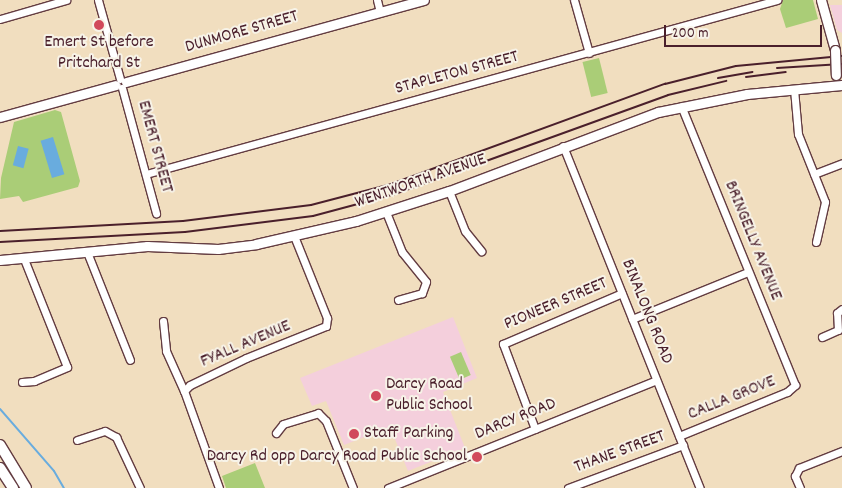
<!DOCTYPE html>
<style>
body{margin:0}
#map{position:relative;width:842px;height:488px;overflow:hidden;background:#f1debf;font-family:Dekko,sans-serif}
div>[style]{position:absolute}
.built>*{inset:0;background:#f4cfdc}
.green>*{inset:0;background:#aacd77;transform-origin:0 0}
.water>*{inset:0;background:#69acde;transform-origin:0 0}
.stream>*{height:2px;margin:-1px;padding:0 1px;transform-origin:1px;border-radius:1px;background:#69acde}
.roads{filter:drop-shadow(1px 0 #633c41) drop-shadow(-1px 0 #633c41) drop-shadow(0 1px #633c41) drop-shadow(0 -1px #633c41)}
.minor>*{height:7px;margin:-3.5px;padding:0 3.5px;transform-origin:3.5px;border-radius:3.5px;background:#fff}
.major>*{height:9px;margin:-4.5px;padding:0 4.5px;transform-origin:4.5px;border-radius:4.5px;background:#fff}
.highway>*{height:10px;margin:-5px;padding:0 5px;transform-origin:5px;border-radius:5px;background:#fff}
.rail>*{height:2px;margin:-1px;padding:0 1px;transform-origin:1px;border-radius:1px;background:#4a1f2b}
.bridges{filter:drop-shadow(1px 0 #633c41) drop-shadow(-1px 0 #633c41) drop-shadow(0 1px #633c41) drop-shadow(0 -1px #633c41)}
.major-bridge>*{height:9px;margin:-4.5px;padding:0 4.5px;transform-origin:4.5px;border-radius:4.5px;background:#fff}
.dots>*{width:14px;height:14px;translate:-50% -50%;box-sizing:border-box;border:2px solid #f7f3e8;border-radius:50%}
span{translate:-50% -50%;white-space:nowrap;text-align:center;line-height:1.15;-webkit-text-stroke:4px #f7f3e8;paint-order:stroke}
.street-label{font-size:18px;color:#4a1f2b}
.poi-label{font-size:18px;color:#4a1f2b}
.left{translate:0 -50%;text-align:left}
.right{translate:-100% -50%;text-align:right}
.scale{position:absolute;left:664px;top:25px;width:158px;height:22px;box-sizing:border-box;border:2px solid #4a1f2b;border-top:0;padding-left:6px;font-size:15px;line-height:18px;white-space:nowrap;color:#4a1f2b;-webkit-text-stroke:4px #f7f3e8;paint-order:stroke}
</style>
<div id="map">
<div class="built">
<div style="clip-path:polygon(830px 5px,842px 5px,842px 33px,837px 30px)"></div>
<div style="clip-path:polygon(453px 317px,477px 378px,443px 392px,465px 448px,408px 471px,390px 427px,344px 445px,326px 401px,312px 406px,300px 378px)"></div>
</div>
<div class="green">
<div style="clip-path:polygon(783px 0,813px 0,818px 19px,786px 28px,780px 9px)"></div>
<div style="left:599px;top:58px;width:36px;height:17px;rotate:76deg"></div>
<div style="clip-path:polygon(55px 110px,61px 112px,80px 181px,78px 187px,23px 202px,19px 196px,0 199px,1px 178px,14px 122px)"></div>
<div style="left:461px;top:352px;width:25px;height:12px;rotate:67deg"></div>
<div style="clip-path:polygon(255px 463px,265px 488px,226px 488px,222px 476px)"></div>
</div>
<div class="water">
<div style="left:53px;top:137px;width:39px;height:13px;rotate:73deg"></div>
<div style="left:18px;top:146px;width:11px;height:20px;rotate:15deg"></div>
</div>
<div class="stream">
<div style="left:0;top:409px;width:82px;rotate:48.9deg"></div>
<div style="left:54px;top:471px;width:20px;rotate:60deg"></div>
</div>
<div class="roads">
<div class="minor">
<div style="left:98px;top:0;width:82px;rotate:74.4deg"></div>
<div style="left:377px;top:0;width:12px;rotate:76deg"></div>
<div style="left:574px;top:0;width:55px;rotate:74.2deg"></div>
<div style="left:0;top:19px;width:69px;rotate:-16.1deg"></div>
<div style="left:122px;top:88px;width:130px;rotate:74.8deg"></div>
<div style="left:794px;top:89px;width:45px;rotate:84.9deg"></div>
<div style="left:798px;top:134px;width:73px;rotate:68.3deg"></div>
<div style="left:825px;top:202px;width:41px;rotate:102.7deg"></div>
<div style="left:563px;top:146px;width:368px;rotate:68.2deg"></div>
<div style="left:146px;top:174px;width:655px;rotate:-15.42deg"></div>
<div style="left:814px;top:174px;width:30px;rotate:-21deg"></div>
<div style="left:449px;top:191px;width:43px;rotate:68.2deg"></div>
<div style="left:465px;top:231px;width:26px;rotate:51deg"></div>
<div style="left:386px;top:212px;width:43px;rotate:68.2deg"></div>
<div style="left:402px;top:252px;width:38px;rotate:51deg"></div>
<div style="left:426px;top:282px;width:12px;rotate:110deg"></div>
<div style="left:422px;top:293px;width:25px;rotate:164deg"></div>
<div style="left:87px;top:252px;width:116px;rotate:68.3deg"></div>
<div style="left:632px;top:319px;width:125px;rotate:-22.1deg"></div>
<div style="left:163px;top:321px;width:30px;rotate:84deg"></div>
<div style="left:166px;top:351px;width:44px;rotate:65.8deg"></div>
<div style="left:822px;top:337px;width:17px;rotate:-24deg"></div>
<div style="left:838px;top:330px;width:17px;rotate:-93deg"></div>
<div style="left:837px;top:313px;width:6px;rotate:-39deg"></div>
<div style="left:22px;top:382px;width:12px;rotate:-5deg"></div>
<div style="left:34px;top:381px;width:36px;rotate:-23deg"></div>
<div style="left:67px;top:367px;width:116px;rotate:-111.7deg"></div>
<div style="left:535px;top:429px;width:91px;rotate:-110.6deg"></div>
<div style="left:503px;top:344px;width:129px;rotate:-23.2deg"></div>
<div style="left:276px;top:433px;width:11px;rotate:-52deg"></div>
<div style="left:283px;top:424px;width:37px;rotate:-17deg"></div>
<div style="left:318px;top:413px;width:11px;rotate:45deg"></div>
<div style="left:326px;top:421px;width:72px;rotate:68.1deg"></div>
<div style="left:679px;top:436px;width:117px;rotate:-22.2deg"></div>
<div style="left:787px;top:392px;width:11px;rotate:-41deg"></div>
<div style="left:795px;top:385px;width:301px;rotate:-112.2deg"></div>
<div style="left:77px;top:440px;width:29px;rotate:-18deg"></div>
<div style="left:105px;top:431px;width:13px;rotate:29deg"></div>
<div style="left:116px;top:437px;width:56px;rotate:64.8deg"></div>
<div style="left:219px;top:488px;width:103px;rotate:-109.8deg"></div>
<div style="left:184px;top:391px;width:8px;rotate:-45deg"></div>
<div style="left:190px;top:385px;width:62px;rotate:-25.7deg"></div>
<div style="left:246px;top:358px;width:86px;rotate:-21.8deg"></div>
<div style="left:326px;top:326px;width:8px;rotate:-83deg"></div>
<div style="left:327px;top:318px;width:88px;rotate:-111.9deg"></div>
<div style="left:388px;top:488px;width:289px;rotate:-21.9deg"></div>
<div style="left:568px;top:488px;width:123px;rotate:-20.5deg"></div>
<div style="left:800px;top:488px;width:13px;rotate:-113deg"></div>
<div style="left:795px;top:476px;width:9px;rotate:-63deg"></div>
<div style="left:799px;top:468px;width:46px;rotate:-21.6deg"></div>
</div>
<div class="major">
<div style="left:821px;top:0;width:52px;rotate:74.4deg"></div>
<div style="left:126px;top:82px;width:309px;rotate:-15.4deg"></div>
<div style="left:0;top:117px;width:120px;rotate:-15.4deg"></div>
<div style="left:0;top:260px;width:148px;rotate:-5.4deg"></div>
<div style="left:147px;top:246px;width:71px;rotate:2.4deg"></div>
<div style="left:218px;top:249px;width:38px;rotate:-7deg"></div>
<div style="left:256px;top:244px;width:103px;rotate:-13deg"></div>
<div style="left:356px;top:221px;width:98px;rotate:-17.9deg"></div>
<div style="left:449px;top:191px;width:223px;rotate:-20.7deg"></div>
<div style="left:658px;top:112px;width:91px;rotate:-11.4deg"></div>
<div style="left:747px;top:94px;width:95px;rotate:-5.4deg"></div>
</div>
<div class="highway">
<div style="left:0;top:445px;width:50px;rotate:58.8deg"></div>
<div style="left:0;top:468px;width:24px;rotate:57deg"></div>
</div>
</div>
<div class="rail">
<div style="left:777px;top:68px;width:65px;rotate:-3.5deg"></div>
<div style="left:746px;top:77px;width:40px;rotate:-7.1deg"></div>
<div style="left:718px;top:78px;width:35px;rotate:-10deg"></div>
<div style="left:0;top:231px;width:183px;rotate:-3.1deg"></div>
<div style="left:183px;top:221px;width:129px;rotate:-7.1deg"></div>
<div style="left:311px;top:205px;width:83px;rotate:-14.7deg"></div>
<div style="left:391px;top:184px;width:292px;rotate:-20.1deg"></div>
<div style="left:665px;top:84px;width:73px;rotate:-14.2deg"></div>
<div style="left:736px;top:66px;width:106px;rotate:-5.4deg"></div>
<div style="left:0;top:242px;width:185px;rotate:-3.1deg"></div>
<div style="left:185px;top:232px;width:129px;rotate:-7.1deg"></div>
<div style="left:313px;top:216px;width:85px;rotate:-15deg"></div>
<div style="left:395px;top:194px;width:290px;rotate:-19.9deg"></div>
<div style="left:668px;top:95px;width:60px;rotate:-13.6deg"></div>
</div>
<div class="bridges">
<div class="major-bridge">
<div style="left:835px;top:50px;width:25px;rotate:88deg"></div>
</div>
</div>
<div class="dots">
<div style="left:99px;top:25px;background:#d1495b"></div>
<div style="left:376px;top:396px;background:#d1495b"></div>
<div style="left:354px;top:434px;background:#d1495b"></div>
<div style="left:477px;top:457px;background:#d1495b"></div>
</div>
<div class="street-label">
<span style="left:242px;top:33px;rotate:-16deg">DUNMORE STREET</span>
<span style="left:457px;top:74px;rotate:-15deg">STAPLETON STREET</span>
<span style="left:154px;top:147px;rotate:75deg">EMERT STREET</span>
<span style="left:421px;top:182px;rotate:-19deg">WENTWORTH AVENUE</span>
<span style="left:752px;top:241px;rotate:68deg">BRINGELLY AVENUE</span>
<span style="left:556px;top:305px;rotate:-23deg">PIONEER STREET</span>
<span style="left:646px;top:312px;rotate:68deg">BINALONG ROAD</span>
<span style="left:246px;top:345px;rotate:-23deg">FYALL AVENUE</span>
<span style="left:732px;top:399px;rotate:-22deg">CALLA GROVE</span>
<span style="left:516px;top:420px;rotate:-22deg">DARCY ROAD</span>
<span style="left:620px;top:453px;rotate:-20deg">THANE STREET</span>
</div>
<div class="poi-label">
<span style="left:99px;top:54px">Emert St before<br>Pritchard St</span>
<span class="left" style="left:386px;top:396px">Darcy Road<br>Public School</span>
<span class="left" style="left:364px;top:434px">Staff Parking</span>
<span class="right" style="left:467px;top:457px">Darcy Rd opp Darcy Road Public School</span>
</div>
<div class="scale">200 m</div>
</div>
